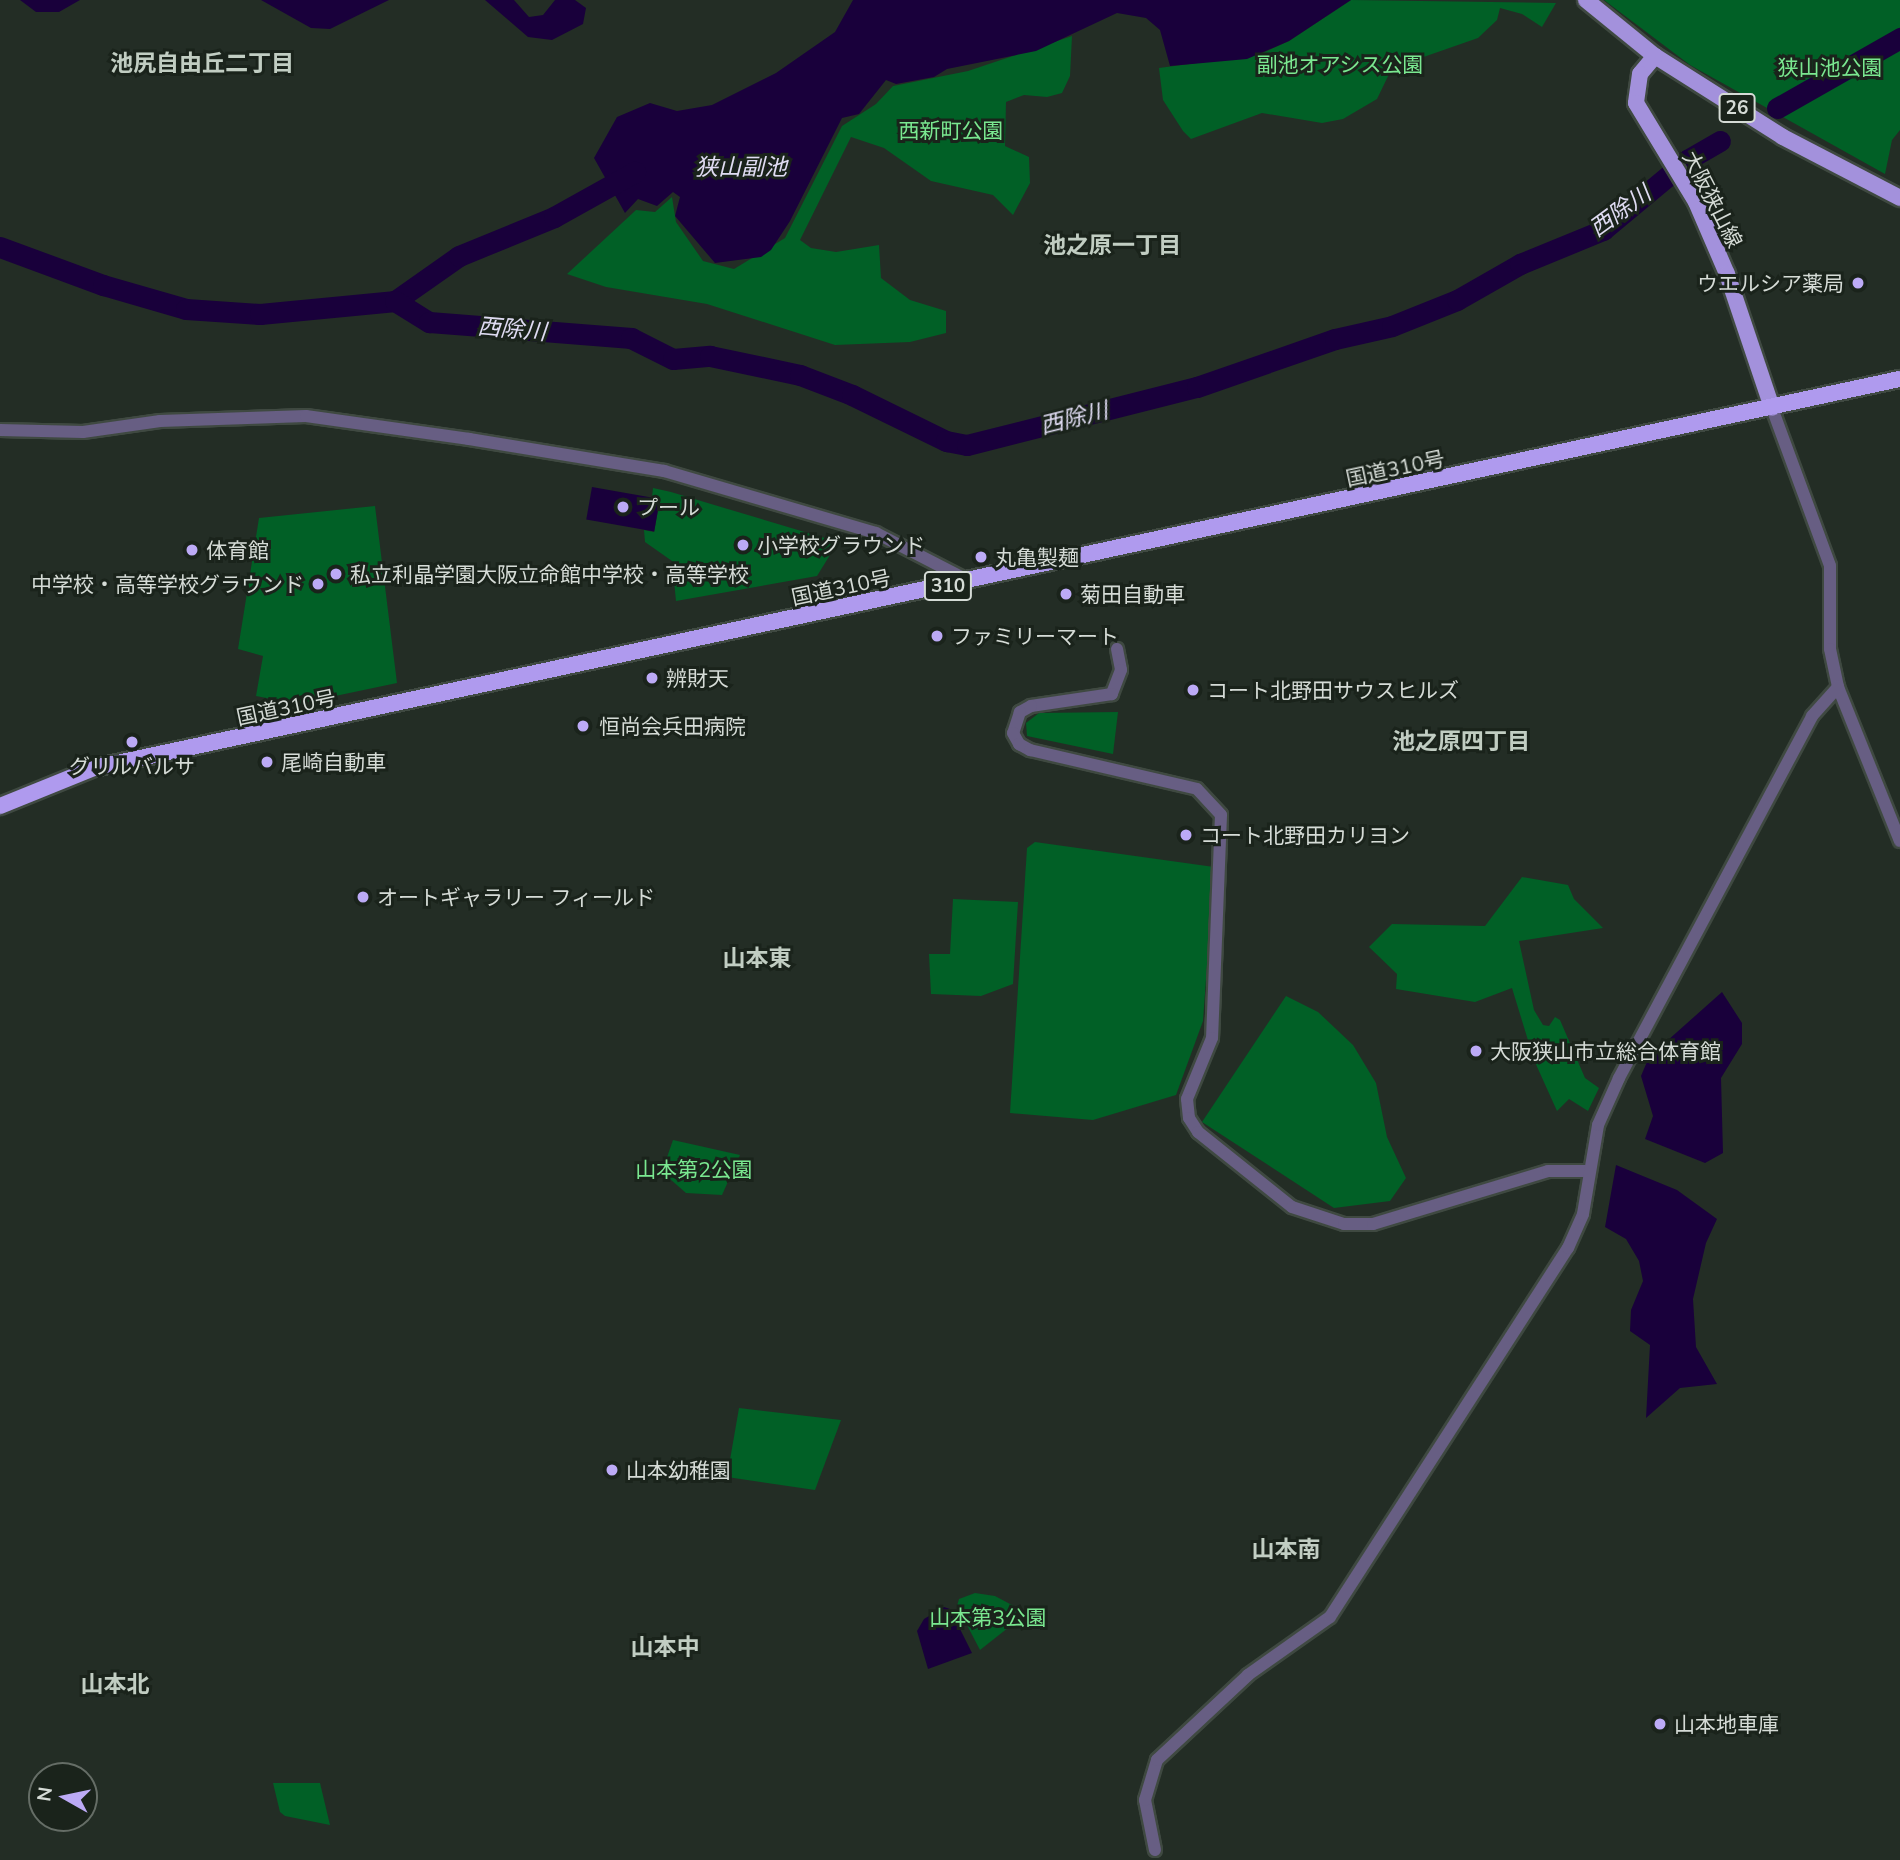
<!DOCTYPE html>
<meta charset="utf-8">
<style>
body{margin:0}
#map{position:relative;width:1900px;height:1860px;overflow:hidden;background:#232d25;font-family:Mulish,"Noto Sans JP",sans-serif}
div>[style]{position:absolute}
.green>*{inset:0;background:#016026}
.water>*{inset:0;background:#19003b;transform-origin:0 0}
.river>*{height:21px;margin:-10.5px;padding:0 10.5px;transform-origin:10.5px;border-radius:10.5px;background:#19003b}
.roads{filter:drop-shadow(2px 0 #3f4941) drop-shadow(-2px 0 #3f4941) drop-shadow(0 2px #3f4941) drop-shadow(0 -2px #3f4941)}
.tertiary>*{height:12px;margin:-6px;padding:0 6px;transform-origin:6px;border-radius:6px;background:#675e83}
.primary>*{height:16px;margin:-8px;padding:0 8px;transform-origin:8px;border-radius:8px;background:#a391dc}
.trunk>*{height:16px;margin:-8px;padding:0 8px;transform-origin:8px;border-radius:8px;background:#af9aee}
.dots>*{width:19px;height:19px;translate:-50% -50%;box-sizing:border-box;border:4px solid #1a231b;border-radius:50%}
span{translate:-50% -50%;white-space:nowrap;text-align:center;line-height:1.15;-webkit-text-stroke:6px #1a231b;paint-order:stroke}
.shield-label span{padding:2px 5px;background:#1a231b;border:2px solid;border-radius:5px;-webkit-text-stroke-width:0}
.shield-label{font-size:19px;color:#d5dbd6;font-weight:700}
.park-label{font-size:21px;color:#7ae890}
.street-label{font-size:21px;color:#d5dbd6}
.poi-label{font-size:21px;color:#d5dbd6}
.right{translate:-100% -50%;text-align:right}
.left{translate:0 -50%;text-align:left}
.neighbourhood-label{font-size:23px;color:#c1cdc2;font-weight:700}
.water-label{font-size:23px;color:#e0dcf3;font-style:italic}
.north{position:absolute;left:28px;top:1762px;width:70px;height:70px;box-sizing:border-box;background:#1a231b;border:2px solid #656d66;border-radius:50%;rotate:279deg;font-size:19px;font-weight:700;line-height:28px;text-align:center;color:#d5dbd6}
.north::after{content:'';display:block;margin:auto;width:24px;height:32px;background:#bcaaf6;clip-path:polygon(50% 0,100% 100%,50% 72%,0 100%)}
</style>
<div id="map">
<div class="green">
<div style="clip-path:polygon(1351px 0,1556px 3px,1542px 27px,1522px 14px,1500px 8px,1497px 20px,1478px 38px,1392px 68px,1377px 99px,1343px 119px,1322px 123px,1262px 113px,1191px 139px,1183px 131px,1163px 100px,1159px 68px,1258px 55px,1289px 41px)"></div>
<div style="clip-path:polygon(1604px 0,1900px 0,1900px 130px,1892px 140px,1885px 174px,1690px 65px)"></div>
<div style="clip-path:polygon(1072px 36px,1070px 76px,1062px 93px,1047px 97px,1024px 95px,1006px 102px,1005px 146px,1029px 157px,1030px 183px,1013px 215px,993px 195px,931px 181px,884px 148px,851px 137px,800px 240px,811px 248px,836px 252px,879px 245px,881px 278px,910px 300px,946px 311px,946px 333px,910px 342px,835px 345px,707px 304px,606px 287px,567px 274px,636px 210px,655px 212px,672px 197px,676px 222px,703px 261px,734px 269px,785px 238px,842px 126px,876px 104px,893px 86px,968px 71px)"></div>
<div style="clip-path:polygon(653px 488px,671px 492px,838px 542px,817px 576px,676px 601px,672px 561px,645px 542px,644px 530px,654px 532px,660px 499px,652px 497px)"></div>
<div style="clip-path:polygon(375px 506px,397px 683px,297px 704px,256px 696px,263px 656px,238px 649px,259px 518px)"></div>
<div style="clip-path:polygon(1118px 712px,1113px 754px,1027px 736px,1026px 723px,1039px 713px)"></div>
<div style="clip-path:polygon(1035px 842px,1214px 867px,1203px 1021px,1176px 1095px,1093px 1120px,1010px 1113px,1027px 848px)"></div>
<div style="clip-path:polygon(1522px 877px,1568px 885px,1574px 899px,1603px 928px,1519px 941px,1534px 1010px,1543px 1025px,1549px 1026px,1555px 1017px,1560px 1020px,1585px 1078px,1599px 1088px,1588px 1111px,1569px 1099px,1557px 1111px,1534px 1060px,1512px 988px,1475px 1002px,1396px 989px,1397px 974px,1369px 947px,1392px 924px,1485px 926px)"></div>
<div style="clip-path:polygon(953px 899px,1018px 902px,1013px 984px,981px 996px,931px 994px,929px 954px,950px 954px)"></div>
<div style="clip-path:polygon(1286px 996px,1318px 1012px,1353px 1045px,1376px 1083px,1387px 1137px,1406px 1178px,1390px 1201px,1334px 1208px,1202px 1122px)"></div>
<div style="clip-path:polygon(673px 1140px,740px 1155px,722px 1195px,686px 1193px,670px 1179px,665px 1163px)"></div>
<div style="clip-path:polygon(739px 1408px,841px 1420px,815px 1490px,727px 1477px)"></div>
<div style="clip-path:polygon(975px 1593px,995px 1596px,1027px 1613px,980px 1650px,957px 1606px,959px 1599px)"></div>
<div style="clip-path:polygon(273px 1783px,320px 1783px,330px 1825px,285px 1816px,280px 1812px)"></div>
</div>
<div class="water">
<div style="clip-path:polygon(20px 0,80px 0,59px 12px,36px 12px)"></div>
<div style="clip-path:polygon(261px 0,389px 0,330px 29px,311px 28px)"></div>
<div style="clip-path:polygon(485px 0,514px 0,529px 17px,543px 15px,555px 0,575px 0,586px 8px,583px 24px,552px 40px,528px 37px)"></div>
<div style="clip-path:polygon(853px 0,1351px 0,1289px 41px,1247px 59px,1170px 66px,1160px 30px,1146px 18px,1117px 13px,1036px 51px,947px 69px,934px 77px,896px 84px,886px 80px,859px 114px,842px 118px,790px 221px,771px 250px,761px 257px,715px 263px,675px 216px,680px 197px,673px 192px,657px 206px,638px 199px,625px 213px,594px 158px,617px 117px,650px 103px,677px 111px,712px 105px,776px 73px,835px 32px)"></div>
<div style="left:592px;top:487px;width:69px;height:33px;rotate:10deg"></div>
<div style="clip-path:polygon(1722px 992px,1742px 1023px,1742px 1044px,1721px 1078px,1723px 1153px,1705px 1163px,1645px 1139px,1653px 1116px,1641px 1076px,1649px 1057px)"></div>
<div style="clip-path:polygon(1616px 1165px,1677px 1190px,1717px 1219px,1706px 1243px,1693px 1299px,1696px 1347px,1717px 1384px,1680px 1388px,1646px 1418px,1650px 1345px,1630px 1331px,1631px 1310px,1643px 1281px,1639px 1261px,1626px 1239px,1605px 1227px)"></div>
<div style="clip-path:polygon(944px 1607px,950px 1609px,972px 1653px,928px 1669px,917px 1631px,924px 1619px)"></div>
</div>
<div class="river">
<div style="left:1777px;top:108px;width:142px;rotate:-29.6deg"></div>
<div style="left:0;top:247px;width:110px;rotate:20.3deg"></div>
<div style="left:103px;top:285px;width:86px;rotate:16.1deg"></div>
<div style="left:186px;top:309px;width:74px;rotate:3.9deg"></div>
<div style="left:260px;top:314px;width:136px;rotate:-5.5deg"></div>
<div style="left:395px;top:301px;width:78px;rotate:-35.1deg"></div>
<div style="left:459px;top:256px;width:103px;rotate:-22.3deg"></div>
<div style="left:554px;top:217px;width:93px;rotate:-29.1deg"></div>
<div style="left:395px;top:301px;width:40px;rotate:32deg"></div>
<div style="left:429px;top:322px;width:203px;rotate:4.5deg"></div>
<div style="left:631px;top:338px;width:47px;rotate:26.6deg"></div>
<div style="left:673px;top:359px;width:37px;rotate:-5deg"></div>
<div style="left:710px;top:356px;width:92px;rotate:11.9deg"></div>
<div style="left:800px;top:375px;width:56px;rotate:21deg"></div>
<div style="left:852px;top:395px;width:105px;rotate:26.1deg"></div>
<div style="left:946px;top:441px;width:21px;rotate:11deg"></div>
<div style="left:967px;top:445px;width:237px;rotate:-14.2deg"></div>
<div style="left:1197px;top:387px;width:146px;rotate:-19.2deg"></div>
<div style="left:1335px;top:339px;width:58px;rotate:-12.8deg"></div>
<div style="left:1392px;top:326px;width:70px;rotate:-21.8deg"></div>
<div style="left:1457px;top:300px;width:73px;rotate:-29.7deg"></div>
<div style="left:1520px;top:264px;width:90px;rotate:-22.3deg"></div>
<div style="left:1603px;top:230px;width:109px;rotate:-39.8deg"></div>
<div style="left:1687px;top:160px;width:38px;rotate:-30deg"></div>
</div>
<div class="roads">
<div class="tertiary">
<div style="left:1772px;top:408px;width:168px;rotate:69.8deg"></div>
<div style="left:1830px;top:566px;width:83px;rotate:90deg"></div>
<div style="left:1830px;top:649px;width:39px;rotate:78deg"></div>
<div style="left:1838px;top:687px;width:166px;rotate:68.1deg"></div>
<div style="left:0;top:430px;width:83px;rotate:1.4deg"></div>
<div style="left:83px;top:432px;width:78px;rotate:-8.1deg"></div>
<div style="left:160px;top:421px;width:146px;rotate:-2deg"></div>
<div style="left:306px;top:416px;width:165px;rotate:8deg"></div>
<div style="left:469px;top:439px;width:198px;rotate:9.3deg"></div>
<div style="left:664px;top:471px;width:221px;rotate:16.3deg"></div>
<div style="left:876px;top:533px;width:105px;rotate:27.3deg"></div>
<div style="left:1117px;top:649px;width:21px;rotate:79deg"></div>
<div style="left:1121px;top:670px;width:26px;rotate:111deg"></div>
<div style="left:1112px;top:694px;width:82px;rotate:171.6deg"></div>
<div style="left:1031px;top:706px;width:13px;rotate:151deg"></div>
<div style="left:1020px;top:712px;width:22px;rotate:108deg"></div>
<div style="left:1013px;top:733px;width:13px;rotate:61deg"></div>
<div style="left:1019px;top:744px;width:13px;rotate:29deg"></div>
<div style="left:1030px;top:750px;width:171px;rotate:13.1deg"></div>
<div style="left:1197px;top:789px;width:35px;rotate:47deg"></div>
<div style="left:1221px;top:815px;width:223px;rotate:92.3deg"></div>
<div style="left:1212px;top:1038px;width:66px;rotate:112.3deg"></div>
<div style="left:1187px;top:1099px;width:19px;rotate:84deg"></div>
<div style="left:1189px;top:1118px;width:17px;rotate:57deg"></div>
<div style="left:1198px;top:1132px;width:120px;rotate:38.6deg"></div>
<div style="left:1292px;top:1207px;width:55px;rotate:18.1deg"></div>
<div style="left:1344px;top:1224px;width:29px"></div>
<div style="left:1373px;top:1224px;width:183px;rotate:-16.8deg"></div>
<div style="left:1548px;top:1171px;width:41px"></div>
<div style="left:1155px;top:1850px;width:51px;rotate:-101.3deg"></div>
<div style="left:1145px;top:1800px;width:42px;rotate:-73.3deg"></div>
<div style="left:1157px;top:1760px;width:125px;rotate:-43deg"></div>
<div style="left:1248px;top:1675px;width:100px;rotate:-35.3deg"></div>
<div style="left:1330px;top:1617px;width:439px;rotate:-57.2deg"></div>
<div style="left:1568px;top:1248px;width:37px;rotate:-66deg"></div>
<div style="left:1583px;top:1214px;width:90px;rotate:-80.4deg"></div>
<div style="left:1598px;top:1125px;width:51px;rotate:-65.9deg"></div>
<div style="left:1619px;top:1078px;width:410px;rotate:-61.9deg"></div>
<div style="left:1812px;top:716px;width:39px;rotate:-48deg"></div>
</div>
<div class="primary">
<div style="left:1586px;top:0;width:89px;rotate:39.1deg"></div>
<div style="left:1655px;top:56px;width:151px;rotate:32.3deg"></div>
<div style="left:1783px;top:137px;width:132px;rotate:27.5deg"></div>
<div style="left:1655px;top:56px;width:23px;rotate:130deg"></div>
<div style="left:1640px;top:74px;width:29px;rotate:98deg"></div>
<div style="left:1636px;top:103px;width:116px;rotate:58.8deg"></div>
<div style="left:1696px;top:202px;width:78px;rotate:66.7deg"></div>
<div style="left:1727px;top:274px;width:141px;rotate:71.4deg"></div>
</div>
<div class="trunk">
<div style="left:0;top:806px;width:101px;rotate:-22deg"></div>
<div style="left:94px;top:768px;width:1847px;rotate:-12.16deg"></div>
</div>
</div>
<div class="dots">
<div style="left:1858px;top:283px;background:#bcaaf6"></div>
<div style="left:623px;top:507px;background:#bcaaf6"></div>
<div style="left:743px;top:545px;background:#bcaaf6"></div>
<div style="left:192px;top:550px;background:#bcaaf6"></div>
<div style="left:981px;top:557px;background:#bcaaf6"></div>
<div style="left:336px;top:574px;background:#bcaaf6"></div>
<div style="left:318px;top:584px;background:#bcaaf6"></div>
<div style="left:1066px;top:594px;background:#bcaaf6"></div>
<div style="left:937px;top:636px;background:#bcaaf6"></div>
<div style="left:652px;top:678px;background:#bcaaf6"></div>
<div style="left:1193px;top:690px;background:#bcaaf6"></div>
<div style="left:583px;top:726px;background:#bcaaf6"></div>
<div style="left:132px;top:742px;background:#bcaaf6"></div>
<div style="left:267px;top:762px;background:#bcaaf6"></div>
<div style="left:1186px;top:835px;background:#bcaaf6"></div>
<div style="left:363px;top:897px;background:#bcaaf6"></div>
<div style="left:1476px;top:1051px;background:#bcaaf6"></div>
<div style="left:612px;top:1470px;background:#bcaaf6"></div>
<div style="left:1660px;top:1724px;background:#bcaaf6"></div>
</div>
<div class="shield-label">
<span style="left:1737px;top:108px">26</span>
<span style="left:948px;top:586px">310</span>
</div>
<div class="park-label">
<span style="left:1340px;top:64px">副池オアシス公園</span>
<span style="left:1830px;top:67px">狭山池公園</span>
<span style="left:951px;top:130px">西新町公園</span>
<span style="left:694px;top:1169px">山本第2公園</span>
<span style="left:988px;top:1617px">山本第3公園</span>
</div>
<div class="street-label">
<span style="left:1713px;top:199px;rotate:63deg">大阪狭山線</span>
<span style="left:1395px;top:468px;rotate:-12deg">国道310号</span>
<span style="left:841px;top:587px;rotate:-12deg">国道310号</span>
<span style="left:286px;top:707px;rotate:-12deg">国道310号</span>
</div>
<div class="poi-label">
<span class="right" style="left:1844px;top:283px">ウエルシア薬局</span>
<span class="left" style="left:637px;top:507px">プール</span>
<span class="left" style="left:757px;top:545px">小学校グラウンド</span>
<span class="left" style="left:206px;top:550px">体育館</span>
<span class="left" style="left:995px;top:557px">丸亀製麺</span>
<span class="left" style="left:350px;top:574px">私立利晶学園大阪立命館中学校・高等学校</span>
<span class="right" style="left:304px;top:584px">中学校・高等学校グラウンド</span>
<span class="left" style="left:1080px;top:594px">菊田自動車</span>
<span class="left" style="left:951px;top:636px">ファミリーマート</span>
<span class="left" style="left:666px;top:678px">辨財天</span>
<span class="left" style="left:1207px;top:690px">コート北野田サウスヒルズ</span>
<span class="left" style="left:599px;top:726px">恒尚会兵田病院</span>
<span class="left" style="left:281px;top:762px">尾崎自動車</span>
<span style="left:132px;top:766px">グリルバルサ</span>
<span class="left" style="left:1200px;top:835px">コート北野田カリヨン</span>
<span class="left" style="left:377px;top:897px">オートギャラリー フィールド</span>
<span class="left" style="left:1490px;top:1051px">大阪狭山市立総合体育館</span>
<span class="left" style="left:626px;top:1470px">山本幼稚園</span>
<span class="left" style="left:1674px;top:1724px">山本地車庫</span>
</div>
<div class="neighbourhood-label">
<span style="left:202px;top:63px">池尻自由丘二丁目</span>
<span style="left:1112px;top:245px">池之原一丁目</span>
<span style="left:1461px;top:741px">池之原四丁目</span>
<span style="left:757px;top:958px">山本東</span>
<span style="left:1286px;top:1549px">山本南</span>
<span style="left:665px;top:1647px">山本中</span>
<span style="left:115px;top:1684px">山本北</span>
</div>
<div class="water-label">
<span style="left:741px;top:167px">狭山副池</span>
<span style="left:1620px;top:211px;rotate:-36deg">西除川</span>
<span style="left:512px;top:329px;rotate:5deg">西除川</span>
<span style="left:1074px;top:418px;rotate:-14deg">西除川</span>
</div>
<div class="north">N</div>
</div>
